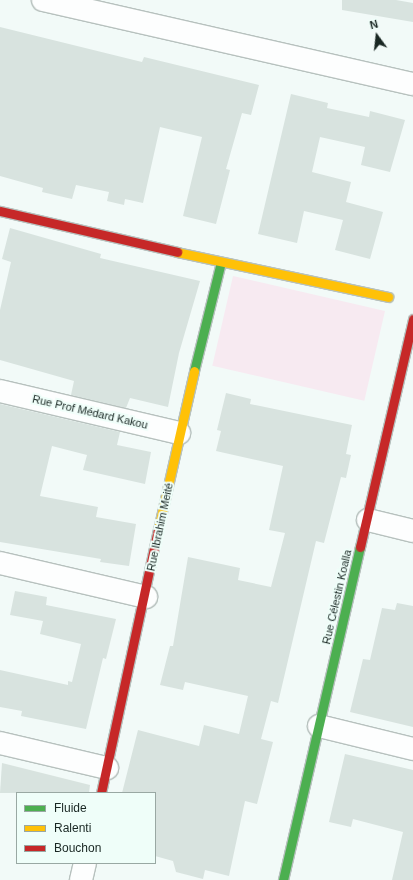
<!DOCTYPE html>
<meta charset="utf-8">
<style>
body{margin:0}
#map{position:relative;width:413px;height:880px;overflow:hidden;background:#f2faf8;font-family:Arial,sans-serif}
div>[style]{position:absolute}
.green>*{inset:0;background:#f7eaf1;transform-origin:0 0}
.building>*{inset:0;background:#d8e3df}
.roads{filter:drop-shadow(1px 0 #b7c1be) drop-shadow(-1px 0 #b7c1be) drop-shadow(0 1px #b7c1be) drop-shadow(0 -1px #b7c1be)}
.street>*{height:22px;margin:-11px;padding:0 11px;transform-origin:11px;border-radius:11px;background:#fdfefe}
.fast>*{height:9px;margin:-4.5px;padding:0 4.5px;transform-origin:4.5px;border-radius:4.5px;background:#4caf50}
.slow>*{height:9px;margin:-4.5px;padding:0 4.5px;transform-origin:4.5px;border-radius:4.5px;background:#ffc107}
.jam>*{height:9px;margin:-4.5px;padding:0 4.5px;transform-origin:4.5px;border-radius:4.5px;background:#c62828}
span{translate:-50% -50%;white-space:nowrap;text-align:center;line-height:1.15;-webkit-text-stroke:4px #effef9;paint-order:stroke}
.street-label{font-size:11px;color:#192723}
.legend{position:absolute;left:16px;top:792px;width:140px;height:72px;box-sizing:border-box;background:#effef9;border:1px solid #99a8a3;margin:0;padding:5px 7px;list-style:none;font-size:12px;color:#192723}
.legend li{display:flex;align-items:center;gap:8px;height:20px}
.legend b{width:20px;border:1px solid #99a8a3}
.north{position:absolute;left:357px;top:16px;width:40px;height:40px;-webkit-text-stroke:3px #effef9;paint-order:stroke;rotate:345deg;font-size:11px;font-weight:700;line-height:16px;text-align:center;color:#192723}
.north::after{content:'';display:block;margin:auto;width:14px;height:18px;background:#192723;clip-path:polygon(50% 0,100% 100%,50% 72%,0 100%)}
</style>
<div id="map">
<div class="green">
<div style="left:233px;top:276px;width:156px;height:92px;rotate:13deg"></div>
</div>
<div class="building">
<div style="clip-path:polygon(342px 0,396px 0,413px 3px,413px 22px,342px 10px)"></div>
<div style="clip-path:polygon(0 27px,142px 62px,144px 57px,259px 85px,251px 115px,242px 113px,226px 169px,230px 170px,216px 224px,183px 216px,202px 137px,160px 127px,143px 203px,125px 199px,124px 205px,107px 201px,109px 192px,76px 185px,72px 199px,42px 192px,43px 188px,0 176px)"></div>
<div style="clip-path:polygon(291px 94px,328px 103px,327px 108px,369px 117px,370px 111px,405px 120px,390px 172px,361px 165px,365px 147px,320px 137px,312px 172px,351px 182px,346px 202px,383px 212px,370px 259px,335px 250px,343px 220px,304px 211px,297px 243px,258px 234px)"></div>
<div style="clip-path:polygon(10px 228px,101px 254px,100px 258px,200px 281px,179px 353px,168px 407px,130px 398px,126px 408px,71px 395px,74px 381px,0 360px,0 310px,11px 262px,2px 259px)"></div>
<div style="clip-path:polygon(226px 393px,251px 399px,250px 404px,352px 425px,346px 454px,351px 455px,346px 478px,341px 477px,324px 543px,316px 541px,278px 703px,271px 701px,261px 739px,273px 742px,257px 804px,245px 801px,229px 876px,205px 870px,203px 879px,176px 872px,173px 861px,155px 856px,155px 793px,122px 793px,138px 730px,199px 746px,204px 725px,239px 734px,248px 696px,185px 682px,183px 690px,160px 685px,170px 646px,173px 646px,188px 557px,240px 568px,238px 580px,271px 587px,285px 533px,269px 530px,283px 466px,216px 451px,221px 431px,217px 430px)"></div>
<div style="clip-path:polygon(0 404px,120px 432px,117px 445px,151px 452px,145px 484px,83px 470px,87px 455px,52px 446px,40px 496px,98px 507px,96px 517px,136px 524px,129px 566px,100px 562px,101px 559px,0 542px)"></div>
<div style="clip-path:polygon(15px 591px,47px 597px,46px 605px,116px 619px,106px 659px,103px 658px,86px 729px,21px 716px,22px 711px,0 707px,0 670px,68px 685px,68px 681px,72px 682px,81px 644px,40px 634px,43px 621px,10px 615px)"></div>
<div style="clip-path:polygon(397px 603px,413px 606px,413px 727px,350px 712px,363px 659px,370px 660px,382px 608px,395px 610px)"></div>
<div style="clip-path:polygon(345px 754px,413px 770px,413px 880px,392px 880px,403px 832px,353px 819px,351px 827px,329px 822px)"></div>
<div style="clip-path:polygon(2px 763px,90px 785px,89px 793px,0 793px)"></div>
</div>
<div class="roads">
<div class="street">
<div style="left:43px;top:0;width:379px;rotate:12.8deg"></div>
<div style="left:0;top:391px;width:184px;rotate:13.2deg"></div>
<div style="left:368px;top:520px;width:46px;rotate:13.7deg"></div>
<div style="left:0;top:563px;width:150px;rotate:13.1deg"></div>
<div style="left:319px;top:726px;width:97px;rotate:13.7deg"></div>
<div style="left:0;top:743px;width:110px;rotate:13.2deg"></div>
<div style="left:81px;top:880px;width:17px;rotate:-77deg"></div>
</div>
<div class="fast">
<div style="left:194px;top:371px;width:112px;rotate:-76.1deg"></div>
<div style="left:283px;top:880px;width:342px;rotate:-77deg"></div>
</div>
<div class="slow">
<div style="left:177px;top:252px;width:216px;rotate:12deg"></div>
<div style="left:158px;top:530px;width:163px;rotate:-77.2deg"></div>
</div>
<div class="jam">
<div style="left:0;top:211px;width:182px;rotate:13deg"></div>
<div style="left:360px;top:547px;width:234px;rotate:-76.9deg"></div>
<div style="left:101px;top:793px;width:269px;rotate:-77.8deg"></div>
</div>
</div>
<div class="street-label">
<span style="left:90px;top:412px;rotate:13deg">Rue Prof Médard Kakou</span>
<span style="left:160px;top:527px;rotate:-78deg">Rue Ibrahim Meité</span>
<span style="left:337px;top:597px;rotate:-77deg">Rue Célestin Koalla</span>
</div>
<ul class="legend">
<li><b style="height:5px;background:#4caf50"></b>Fluide</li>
<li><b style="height:5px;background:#ffc107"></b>Ralenti</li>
<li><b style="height:5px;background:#c62828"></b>Bouchon</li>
</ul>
<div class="north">N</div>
</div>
